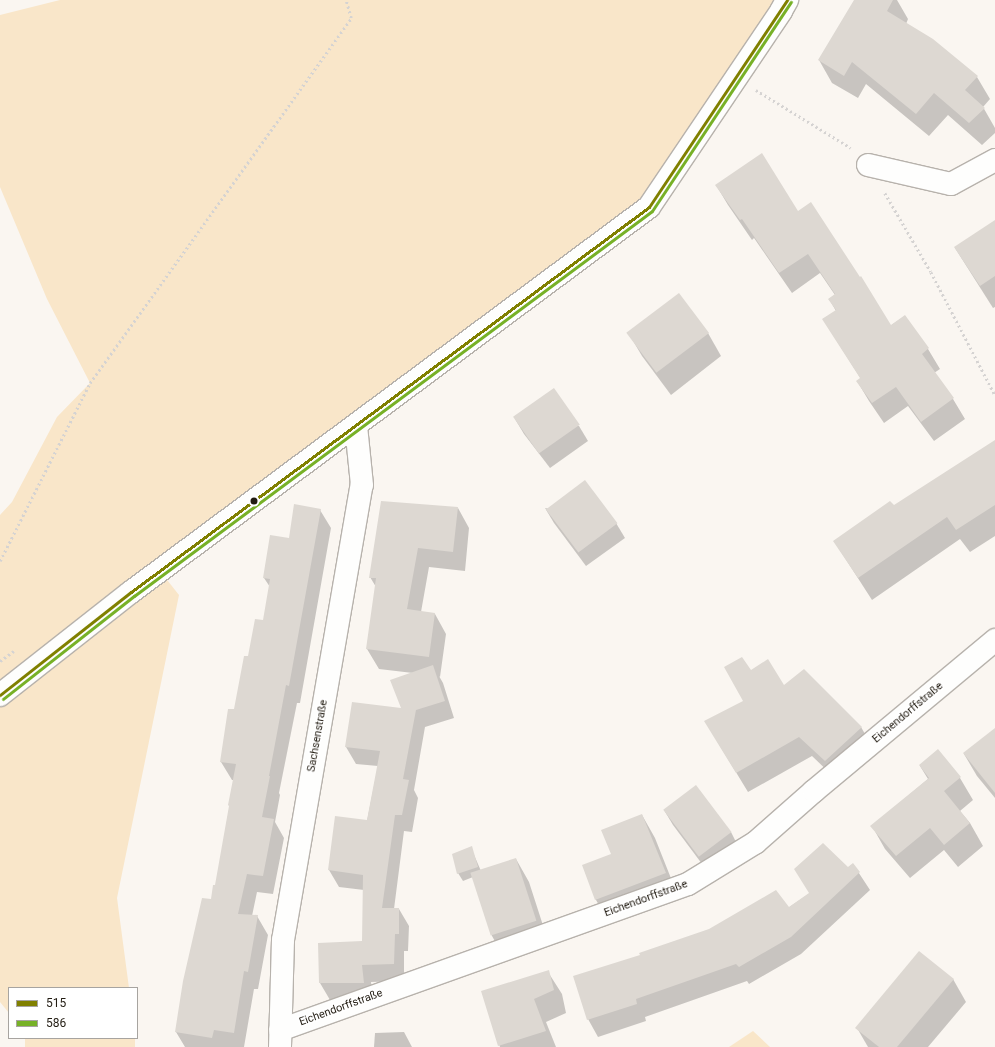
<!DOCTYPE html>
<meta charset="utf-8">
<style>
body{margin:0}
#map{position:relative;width:995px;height:1047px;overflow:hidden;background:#faf6f1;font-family:Roboto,sans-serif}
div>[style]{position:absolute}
.green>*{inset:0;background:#f9e6c9;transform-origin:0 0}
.shadow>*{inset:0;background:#0003}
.building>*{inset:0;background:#ddd8d2;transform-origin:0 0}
.path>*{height:2.5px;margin-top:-1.25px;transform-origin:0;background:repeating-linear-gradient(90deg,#d5d3d2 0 2px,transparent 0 5px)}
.roads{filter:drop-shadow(1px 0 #b7b2ac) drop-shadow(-1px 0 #b7b2ac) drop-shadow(0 1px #b7b2ac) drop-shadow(0 -1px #b7b2ac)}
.minor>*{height:22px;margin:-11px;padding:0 11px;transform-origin:11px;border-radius:11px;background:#fefefd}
.tertiary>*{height:22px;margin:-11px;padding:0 11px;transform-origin:11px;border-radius:11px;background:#fefefd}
.bus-1>*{height:3px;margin:-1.5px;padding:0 1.5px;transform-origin:1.5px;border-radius:1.5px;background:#808000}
.bus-2>*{height:3px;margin:-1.5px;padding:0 1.5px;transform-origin:1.5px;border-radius:1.5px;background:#77b127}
.dots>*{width:11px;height:11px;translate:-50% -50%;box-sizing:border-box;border:2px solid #fff;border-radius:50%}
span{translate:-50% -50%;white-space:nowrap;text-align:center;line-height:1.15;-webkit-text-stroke:3.5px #fff;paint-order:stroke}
.street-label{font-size:11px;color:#221c12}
.legend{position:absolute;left:8px;top:987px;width:130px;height:52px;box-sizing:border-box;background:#fff;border:1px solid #a7a4a0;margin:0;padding:5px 7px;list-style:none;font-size:12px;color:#221c12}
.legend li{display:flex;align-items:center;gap:8px;height:20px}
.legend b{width:20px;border:1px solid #a7a4a0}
</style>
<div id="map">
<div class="green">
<div style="clip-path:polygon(60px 0,787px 0,649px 207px,160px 571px,179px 595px,117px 898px,129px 988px,9px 988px,9px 1013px,0 1002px,0 515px,12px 502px,57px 417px,90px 383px,47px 299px,0 187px,0 15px)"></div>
<div style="clip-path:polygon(753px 1031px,770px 1047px,729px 1047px)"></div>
<div style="left:25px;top:1038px;width:110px;height:10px"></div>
</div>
<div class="shadow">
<div style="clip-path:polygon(855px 0,897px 0,908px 19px,906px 24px,977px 77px,990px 99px,983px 107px,995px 128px,995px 133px,982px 145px,948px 115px,929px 136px,866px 84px,858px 98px,832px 83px,819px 60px)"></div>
<div style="clip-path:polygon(716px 185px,798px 213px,890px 326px,905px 316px,928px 349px,940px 369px,934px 373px,953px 399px,965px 419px,934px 441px,908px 406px,884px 423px,869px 401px,857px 381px,861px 379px,823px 319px,836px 311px,829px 299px,835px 295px,820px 273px,792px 293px,754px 238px,752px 240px,728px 205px)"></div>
<div style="clip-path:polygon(995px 221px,995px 307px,993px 308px,955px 248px)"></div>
<div style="clip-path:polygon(708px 333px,721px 356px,671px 395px,642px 356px,629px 334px)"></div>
<div style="clip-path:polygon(515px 419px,579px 426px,588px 441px,550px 468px,524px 434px)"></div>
<div style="clip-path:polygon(995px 441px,995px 536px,970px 552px,960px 539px,872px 600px,834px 541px,893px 507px)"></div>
<div style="clip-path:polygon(458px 508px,469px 528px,465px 571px,429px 567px,421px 612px,435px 614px,446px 634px,440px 677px,439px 676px,443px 683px,454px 718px,425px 727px,414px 790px,418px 798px,412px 832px,404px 831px,394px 909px,399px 909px,409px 926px,408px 951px,404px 951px,404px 981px,371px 982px,373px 1000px,330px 1000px,320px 983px,363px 942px,364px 890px,339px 887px,329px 870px,367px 821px,378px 766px,356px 764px,346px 747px,403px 709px,413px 673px,379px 669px,367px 649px,376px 587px,370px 577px)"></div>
<div style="clip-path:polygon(545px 508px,616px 523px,625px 538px,586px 566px,554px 523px)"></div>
<div style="clip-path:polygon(320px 510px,331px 528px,300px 703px,297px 703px,279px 793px,280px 795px,275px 822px,284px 838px,273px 894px,257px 892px,252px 916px,257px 916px,268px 935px,258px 989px,254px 989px,244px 1047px,185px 1047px,176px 1032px,216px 886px,234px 780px,232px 780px,221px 762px,249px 657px,264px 622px,270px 587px,264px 578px,289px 539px)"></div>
<div style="clip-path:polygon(751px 671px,784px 686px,861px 727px,873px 748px,837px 780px,812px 756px,748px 792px,717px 741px,745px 701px)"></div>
<div style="clip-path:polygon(995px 729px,995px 798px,977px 776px,964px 754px)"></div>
<div style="clip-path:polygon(938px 751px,960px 778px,973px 800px,960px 811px,970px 823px,983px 846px,958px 867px,944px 850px,910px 878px,885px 849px,872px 826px,928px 779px,920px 766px)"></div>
<div style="clip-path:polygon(664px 810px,731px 832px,739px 848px,708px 872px,673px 825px)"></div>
<div style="clip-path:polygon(642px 815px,655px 838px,678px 896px,609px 922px,596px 900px,583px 866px,612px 855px)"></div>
<div style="clip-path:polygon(471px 848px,481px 871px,516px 859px,529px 882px,549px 944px,505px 959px,492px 936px,473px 877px,463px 881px,458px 873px)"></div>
<div style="clip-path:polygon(853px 864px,870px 890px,801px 954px,749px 984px,747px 981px,645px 1017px,646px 1021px,598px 1037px,588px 1019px,788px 908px)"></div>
<div style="clip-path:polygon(548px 972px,562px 994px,566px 1013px,546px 1022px,556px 1047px,500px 1047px,482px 992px)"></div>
<div style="clip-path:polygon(953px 979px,966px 1002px,928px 1047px,868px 1047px,857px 1028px)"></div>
<div style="clip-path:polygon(404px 1032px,412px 1047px,374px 1047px,375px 1033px)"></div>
</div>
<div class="building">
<div style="clip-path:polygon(854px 0,893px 0,887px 11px,933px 39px,978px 76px,965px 90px,985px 108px,969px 123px,934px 93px,916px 114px,852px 62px,844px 76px,818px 60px)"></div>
<div style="clip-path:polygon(762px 153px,798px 211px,811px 202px,860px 277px,861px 276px,891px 325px,905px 315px,929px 348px,922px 354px,954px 398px,921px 422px,896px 387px,872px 403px,856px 381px,860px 378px,822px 319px,836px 310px,828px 299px,835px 294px,808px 254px,779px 273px,742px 219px,740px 220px,715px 185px)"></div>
<div style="clip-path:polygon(995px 220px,995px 276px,980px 286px,954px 247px)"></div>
<div style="left:679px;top:293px;width:50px;height:66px;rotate:53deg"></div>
<div style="left:554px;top:388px;width:45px;height:50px;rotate:55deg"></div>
<div style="clip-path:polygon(995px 440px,995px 505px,956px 530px,947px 517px,858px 578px,833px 541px,890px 501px,894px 505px)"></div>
<div style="left:585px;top:480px;width:54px;height:49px;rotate:53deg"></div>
<div style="clip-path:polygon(381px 501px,458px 507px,453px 552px,418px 548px,407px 609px,435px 613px,429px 657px,366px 649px,376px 578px,369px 578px)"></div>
<div style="clip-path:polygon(294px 504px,321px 509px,289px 686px,286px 685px,269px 776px,270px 776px,262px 817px,274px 819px,263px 876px,247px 874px,238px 914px,258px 915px,248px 972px,244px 971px,234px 1033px,214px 1030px,212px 1038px,175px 1032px,183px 981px,202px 898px,211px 899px,213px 885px,215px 885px,229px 806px,228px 805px,236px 764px,220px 762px,228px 709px,234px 709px,244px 656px,248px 656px,255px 619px,263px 620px,270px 579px,263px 578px,270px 535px,289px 538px)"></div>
<div style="clip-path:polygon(742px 657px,751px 670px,768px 659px,784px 685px,804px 669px,862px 727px,825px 761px,799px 737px,736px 773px,704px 721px,743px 701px,724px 667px)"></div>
<div style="clip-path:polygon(433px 665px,445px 701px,416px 710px,403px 779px,409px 780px,402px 815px,395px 815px,382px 908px,399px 908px,399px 934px,395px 934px,394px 964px,362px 965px,364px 983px,319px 983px,318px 943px,362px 941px,363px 875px,328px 870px,335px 816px,367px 820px,380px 751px,345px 747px,352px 702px,401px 708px,390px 680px)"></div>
<div style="clip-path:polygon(995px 728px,995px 793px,963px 753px)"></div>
<div style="clip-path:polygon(938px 749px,961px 777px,944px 791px,970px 823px,944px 845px,930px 828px,896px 856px,870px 826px,929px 778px,919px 765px)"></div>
<div style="left:696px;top:785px;width:59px;height:41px;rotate:53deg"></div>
<div style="clip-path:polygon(642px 814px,666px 873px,595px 900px,582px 865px,611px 854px,601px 830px)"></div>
<div style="clip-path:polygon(823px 843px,848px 867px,853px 863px,860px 872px,791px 937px,739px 967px,736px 964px,636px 999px,637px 1004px,587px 1020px,573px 976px,640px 955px,639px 953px,709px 929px,776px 890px,789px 907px,809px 893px,794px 869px)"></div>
<div style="clip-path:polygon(472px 846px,478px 867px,457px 874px,452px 854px)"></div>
<div style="left:516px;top:858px;width:66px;height:48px;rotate:72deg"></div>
<div style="clip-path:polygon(919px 951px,954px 979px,897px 1047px,879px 1047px,855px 1028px)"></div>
<div style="clip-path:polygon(549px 970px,554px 990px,534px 999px,546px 1031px,498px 1046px,481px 991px)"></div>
</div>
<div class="path">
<div style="left:756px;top:90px;width:111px;rotate:31.4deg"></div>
<div style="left:885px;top:193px;width:91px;rotate:59.8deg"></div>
<div style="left:931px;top:272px;width:139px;rotate:62.5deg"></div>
<div style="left:0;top:561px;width:199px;rotate:-63.2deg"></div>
<div style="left:90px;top:383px;width:449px;rotate:-54.4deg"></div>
<div style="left:351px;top:18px;width:19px;rotate:-106deg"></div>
<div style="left:0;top:661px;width:17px;rotate:-36deg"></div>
</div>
<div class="roads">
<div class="minor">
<div style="left:868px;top:165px;width:85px;rotate:12.9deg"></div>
<div style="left:951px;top:184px;width:50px;rotate:-28.6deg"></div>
<div style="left:280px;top:1030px;width:433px;rotate:-19.7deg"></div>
<div style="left:688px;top:884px;width:79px;rotate:-31.5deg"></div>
<div style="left:755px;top:843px;width:79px;rotate:-41.4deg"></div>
<div style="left:814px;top:791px;width:236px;rotate:-39.8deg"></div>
<div style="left:280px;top:1047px;width:107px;rotate:-88.4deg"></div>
<div style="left:283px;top:940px;width:462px;rotate:-80.2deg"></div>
<div style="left:362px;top:485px;width:59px;rotate:-95.8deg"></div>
</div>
<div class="tertiary">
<div style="left:0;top:695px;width:167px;rotate:-38.2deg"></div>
<div style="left:131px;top:592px;width:645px;rotate:-36.62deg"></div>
<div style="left:649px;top:207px;width:236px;rotate:-56deg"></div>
<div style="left:781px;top:11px;width:13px;rotate:-61deg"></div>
</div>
</div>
<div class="bus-1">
<div style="left:0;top:695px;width:167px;rotate:-38.2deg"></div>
<div style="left:131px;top:592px;width:645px;rotate:-36.62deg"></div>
<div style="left:649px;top:207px;width:249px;rotate:-56.3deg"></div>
</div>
<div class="bus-2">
<div style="left:3px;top:699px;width:167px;rotate:-38.2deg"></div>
<div style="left:134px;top:596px;width:645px;rotate:-36.62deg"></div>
<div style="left:652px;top:211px;width:251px;rotate:-56.4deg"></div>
</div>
<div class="dots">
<div style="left:254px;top:501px;background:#221c12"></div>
</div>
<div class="street-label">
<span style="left:908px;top:713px;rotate:-40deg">Eichendorffstraße</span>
<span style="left:318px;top:736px;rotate:-80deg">Sachsenstraße</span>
<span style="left:646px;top:899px;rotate:-20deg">Eichendorffstraße</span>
<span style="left:341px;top:1008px;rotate:-20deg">Eichendorffstraße</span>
</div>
<ul class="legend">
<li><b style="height:5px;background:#808000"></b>515</li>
<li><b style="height:5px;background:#77b127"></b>586</li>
</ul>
</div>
